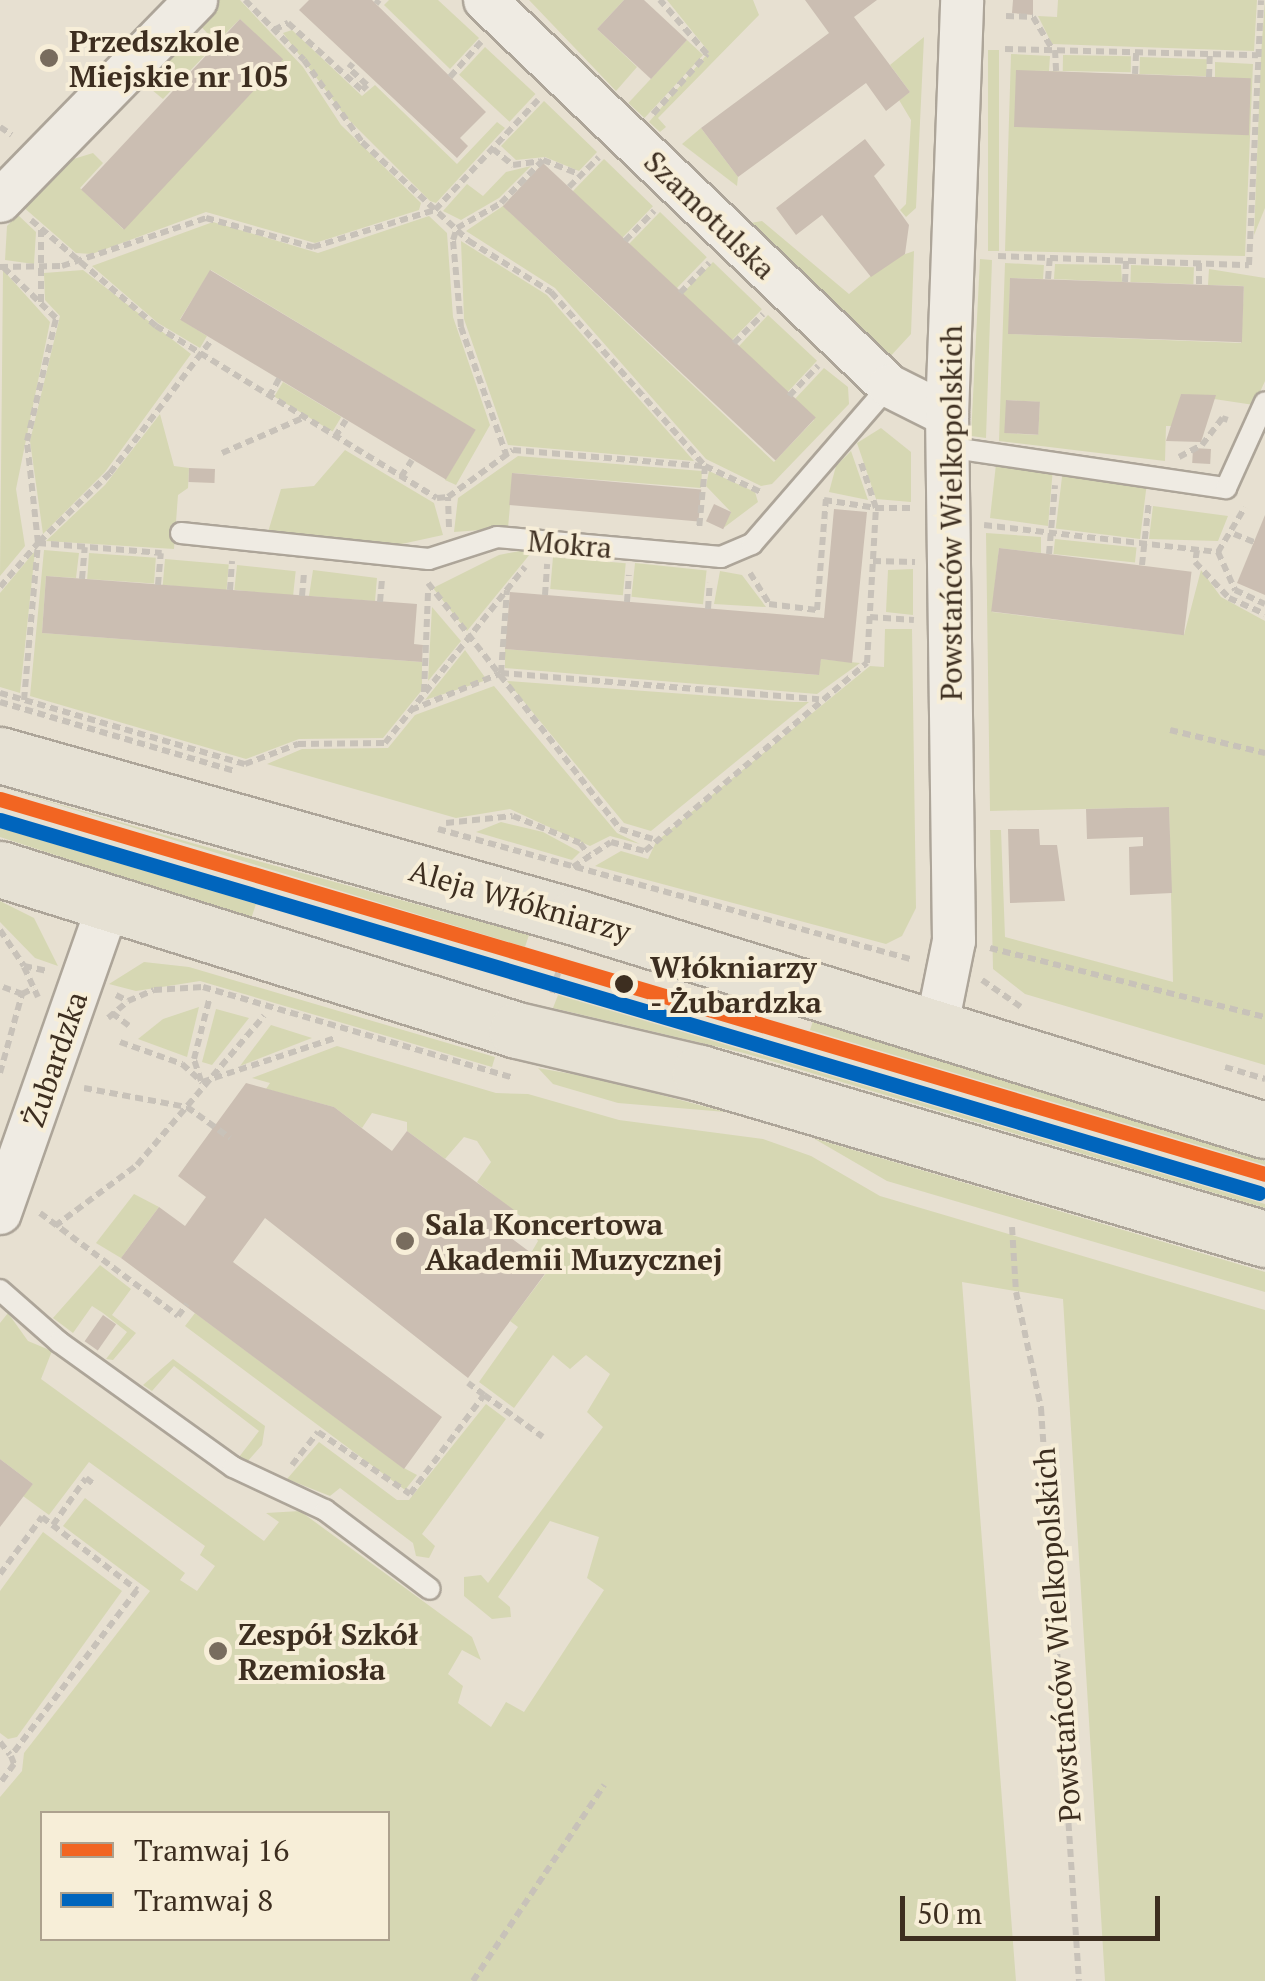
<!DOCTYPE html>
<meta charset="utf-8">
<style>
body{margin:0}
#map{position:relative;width:1265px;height:1981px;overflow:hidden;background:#e7e0d1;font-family:"PT Serif",serif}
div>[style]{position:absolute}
.green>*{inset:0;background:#d6d7b3;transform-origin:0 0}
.building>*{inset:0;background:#cbbeb2;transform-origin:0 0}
.path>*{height:6px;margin-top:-3px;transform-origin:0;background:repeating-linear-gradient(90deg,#c8c2b9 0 8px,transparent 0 13px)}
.roads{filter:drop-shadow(2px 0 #ada599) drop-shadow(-2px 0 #ada599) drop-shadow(0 2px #ada599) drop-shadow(0 -2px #ada599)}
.service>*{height:20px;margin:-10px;padding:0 10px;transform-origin:10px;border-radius:10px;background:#efebe3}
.minor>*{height:42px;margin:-21px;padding:0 21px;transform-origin:21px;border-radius:21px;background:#efebe3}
.primary>*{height:55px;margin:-27.5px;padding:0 27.5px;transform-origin:27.5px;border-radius:27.5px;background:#e6e1d4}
.tram-1>*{height:15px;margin:-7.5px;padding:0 7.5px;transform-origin:7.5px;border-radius:7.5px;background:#f26522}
.tram-2>*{height:15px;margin:-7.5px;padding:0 7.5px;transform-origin:7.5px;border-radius:7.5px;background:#0065bd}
.dots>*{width:28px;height:28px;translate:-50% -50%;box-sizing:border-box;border:5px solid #f7eed8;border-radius:50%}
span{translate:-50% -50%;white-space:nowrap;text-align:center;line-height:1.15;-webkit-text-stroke:8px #f7eed8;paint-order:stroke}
.poi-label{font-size:30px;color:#3d2e20;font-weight:700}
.left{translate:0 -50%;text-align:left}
.street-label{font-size:30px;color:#3d2e20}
.stop-label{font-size:30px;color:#3d2e20;font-weight:700}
.legend{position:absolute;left:40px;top:1811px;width:350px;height:130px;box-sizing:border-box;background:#f7eed8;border:2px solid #ada18e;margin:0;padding:12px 18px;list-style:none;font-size:30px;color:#3d2e20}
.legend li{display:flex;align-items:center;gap:20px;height:50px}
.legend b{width:50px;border:2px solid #ada18e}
.scale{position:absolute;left:900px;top:1896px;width:260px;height:45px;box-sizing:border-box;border:5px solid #3d2e20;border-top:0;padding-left:12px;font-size:30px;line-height:35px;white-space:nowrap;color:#3d2e20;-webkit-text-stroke:8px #f7eed8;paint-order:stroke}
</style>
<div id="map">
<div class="green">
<div style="clip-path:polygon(219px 0,240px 0,303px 67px,341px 125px,421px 203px,419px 210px,315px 243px,206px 212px,92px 254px,76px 253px,22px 206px,67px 161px,93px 153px,103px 163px,80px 188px,123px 229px,282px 60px,240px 19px,216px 43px,198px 23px)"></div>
<div style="clip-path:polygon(389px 0,438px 0,479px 38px,450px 69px,384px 5px)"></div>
<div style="clip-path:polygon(529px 0,624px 0,597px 29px,637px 67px,616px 91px)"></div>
<div style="clip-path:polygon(667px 0,753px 0,759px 15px,658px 118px,666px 127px,660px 132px,649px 122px,709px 52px)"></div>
<div style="clip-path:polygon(1058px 0,1257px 0,1254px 51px,1052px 44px,1038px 16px,1057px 17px)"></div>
<div style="clip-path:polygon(1265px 0,1265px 208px,1254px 235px,1261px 55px)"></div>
<div style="clip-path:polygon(292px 30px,362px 96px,375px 85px,457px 164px,497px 122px,505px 128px,436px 203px,430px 201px,345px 116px,283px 33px)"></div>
<div style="clip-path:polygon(190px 31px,210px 50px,163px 99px,152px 90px,167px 56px)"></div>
<div style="clip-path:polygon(924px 37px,916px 208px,906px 217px,900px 210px,906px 204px,911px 120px,899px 100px,910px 92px,890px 65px)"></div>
<div style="left:687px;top:40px;width:22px;height:86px;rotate:43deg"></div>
<div style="left:485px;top:47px;width:69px;height:38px;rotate:43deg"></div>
<div style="left:988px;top:50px;width:11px;height:201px"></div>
<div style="clip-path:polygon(1011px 54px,1050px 56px,1049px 71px,1017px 70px,1251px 79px,1215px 77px,1215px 62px,1253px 64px,1245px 256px,1005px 251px)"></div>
<div style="left:1063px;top:55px;width:68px;height:16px;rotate:1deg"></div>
<div style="left:1140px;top:57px;width:67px;height:17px;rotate:2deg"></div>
<div style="clip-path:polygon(544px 101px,597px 152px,579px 171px,545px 157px,516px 160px,501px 146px)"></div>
<div style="clip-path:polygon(701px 128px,738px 177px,737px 186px,682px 144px)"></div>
<div style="left:604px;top:159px;width:68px;height:45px;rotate:44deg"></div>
<div style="clip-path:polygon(531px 166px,499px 198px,461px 220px,443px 211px,467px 184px,483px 196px,506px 172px)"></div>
<div style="clip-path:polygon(503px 206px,774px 462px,814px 420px,794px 400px,824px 368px,848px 387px,849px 404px,772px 484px,761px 486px,706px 459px,555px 288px,466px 231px)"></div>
<div style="left:660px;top:212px;width:65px;height:45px;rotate:44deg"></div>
<div style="clip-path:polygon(18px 215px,36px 232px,34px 264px,5px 260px,7px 226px)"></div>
<div style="clip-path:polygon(429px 216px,447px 233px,453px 317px,490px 425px,456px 485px,445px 480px,475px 430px,211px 270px,180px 319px,207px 336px,200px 348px,158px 323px,92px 266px,213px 222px,318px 253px)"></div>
<div style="clip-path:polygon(762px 221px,849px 294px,891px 259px,914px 251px,911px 334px,887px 360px,745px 224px)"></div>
<div style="clip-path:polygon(461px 241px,547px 295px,694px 461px,508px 445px,464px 319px)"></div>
<div style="clip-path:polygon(980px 259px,992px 260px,986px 438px,971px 436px)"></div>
<div style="left:713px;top:262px;width:68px;height:45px;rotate:44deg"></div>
<div style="clip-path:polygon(evenodd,1005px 263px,1044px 265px,1043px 279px,1010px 278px,1009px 334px,1241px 343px,1244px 286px,1208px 285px,1209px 269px,1265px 278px,1265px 381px,1254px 405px,1181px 394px,1173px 426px,1166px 426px,1165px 461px,999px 441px,1005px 263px,1007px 400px,1040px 402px,1038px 435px,1006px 433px,1007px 400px)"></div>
<div style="clip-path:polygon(1055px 264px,1121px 265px,1122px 282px,1054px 279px)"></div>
<div style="left:1131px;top:265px;width:63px;height:17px;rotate:2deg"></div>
<div style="clip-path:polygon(3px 270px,50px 322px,16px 489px,25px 546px,0 576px)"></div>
<div style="clip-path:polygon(83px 270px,191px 354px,105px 472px,43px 534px,30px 441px,60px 316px,45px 300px,44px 273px)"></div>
<div style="left:768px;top:315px;width:67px;height:45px;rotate:43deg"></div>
<div style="left:283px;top:382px;width:68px;height:17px;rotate:31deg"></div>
<div style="clip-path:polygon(160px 414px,174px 466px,189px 468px,188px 488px,178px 495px,174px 549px,46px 541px,105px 485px)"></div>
<div style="clip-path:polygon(881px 428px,911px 452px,911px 502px,876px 499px,857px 443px)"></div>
<div style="clip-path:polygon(345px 450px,434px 503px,443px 535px,397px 545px,268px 532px,281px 489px,314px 486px)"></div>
<div style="clip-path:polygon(851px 451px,868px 500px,829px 492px,836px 466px)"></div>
<div style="clip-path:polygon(518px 456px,702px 471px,701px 488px,513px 473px,508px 528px,454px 532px,458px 498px)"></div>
<div style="clip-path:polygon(1002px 461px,1053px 468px,1048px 526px,990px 518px,996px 464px)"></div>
<div style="left:1063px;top:469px;width:85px;height:60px;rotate:7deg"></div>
<div style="clip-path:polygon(709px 471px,755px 492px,758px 502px,722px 529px,731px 512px,706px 486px)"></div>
<div style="clip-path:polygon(1153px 506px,1228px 516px,1218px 541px,1149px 539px)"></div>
<div style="clip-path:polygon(986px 533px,1041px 537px,1041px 553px,999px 548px,992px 612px,1184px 635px,1201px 570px,1221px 597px,1265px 621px,1265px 1065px,1025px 994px,993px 969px,990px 830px,1001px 830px,1005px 937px,1173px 982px,1169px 807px,990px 811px)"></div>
<div style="left:1055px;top:539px;width:82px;height:15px;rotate:6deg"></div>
<div style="clip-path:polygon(535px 548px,467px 631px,433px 588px,499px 555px)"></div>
<div style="clip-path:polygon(44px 550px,79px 553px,76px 578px,46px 576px,42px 633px,422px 662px,422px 690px,383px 738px,299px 739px,246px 759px,30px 696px)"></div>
<div style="clip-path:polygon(35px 551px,20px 693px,0 687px,0 593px)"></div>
<div style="left:89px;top:553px;width:67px;height:26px;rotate:4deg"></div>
<div style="left:553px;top:557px;width:73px;height:32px;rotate:5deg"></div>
<div style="left:165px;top:559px;width:64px;height:26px;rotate:5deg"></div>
<div style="left:635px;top:563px;width:72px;height:34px;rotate:6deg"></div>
<div style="left:237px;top:565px;width:59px;height:25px;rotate:6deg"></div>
<div style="clip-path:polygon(913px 569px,913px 615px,886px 612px,888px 570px)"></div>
<div style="clip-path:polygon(313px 570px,377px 578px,375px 601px,309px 596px)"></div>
<div style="clip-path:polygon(720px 571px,742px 575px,766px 607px,714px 604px)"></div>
<div style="clip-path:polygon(432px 607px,461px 641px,428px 681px)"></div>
<div style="clip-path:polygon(885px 629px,912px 629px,916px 908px,902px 936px,886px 944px,595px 866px,621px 851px,648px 859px,656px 842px,712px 795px,870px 666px,884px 667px)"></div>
<div style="clip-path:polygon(505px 649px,818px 675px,821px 659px,860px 663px,817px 694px,505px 668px)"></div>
<div style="clip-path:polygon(465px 650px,487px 680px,425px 700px)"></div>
<div style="clip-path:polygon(507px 681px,794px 702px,809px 702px,651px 831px,624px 823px)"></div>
<div style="clip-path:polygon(494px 686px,617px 833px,640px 844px,610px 836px,590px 846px,510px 809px,456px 818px,267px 764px,302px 749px,388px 748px,415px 715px)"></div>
<div style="clip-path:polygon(0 787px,192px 843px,529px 935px,525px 947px)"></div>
<div style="clip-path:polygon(501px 822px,543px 832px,580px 852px,572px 860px,476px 832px)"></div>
<div style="clip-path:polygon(0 828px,256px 904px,251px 919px,0 837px)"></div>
<div style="clip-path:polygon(0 901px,34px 918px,58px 966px,35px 958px,0 922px)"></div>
<div style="clip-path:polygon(144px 962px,189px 967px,495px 1057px,492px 1067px,200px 981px,136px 991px,109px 984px)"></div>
<div style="clip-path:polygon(558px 995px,1265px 1204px,1265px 1208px,744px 1053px,553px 1008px)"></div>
<div style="clip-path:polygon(199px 1007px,187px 1057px,138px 1039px,163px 1019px)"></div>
<div style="clip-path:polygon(216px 1009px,249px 1018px,212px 1065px,202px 1062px)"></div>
<div style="clip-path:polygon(814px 1018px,1265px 1161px,1265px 1165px,810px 1030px)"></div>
<div style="clip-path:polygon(271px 1025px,312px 1038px,240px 1066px)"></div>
<div style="clip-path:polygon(evenodd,337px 1046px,496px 1093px,528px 1094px,619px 1120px,763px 1139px,811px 1156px,880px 1196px,1265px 1310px,1265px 1981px,1105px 1981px,1063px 1299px,962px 1282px,1016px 1981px,0 1981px,0 1797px,22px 1771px,24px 1753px,150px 1591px,63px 1526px,85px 1498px,185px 1573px,180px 1580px,197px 1591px,215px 1566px,200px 1555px,205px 1546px,89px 1462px,49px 1515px,23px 1496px,33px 1484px,0 1459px,0 1323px,8px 1313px,28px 1341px,52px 1351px,41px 1379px,264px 1541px,279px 1522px,266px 1513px,300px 1511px,472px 1637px,481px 1660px,462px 1650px,448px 1674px,463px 1686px,458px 1703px,491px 1727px,506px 1702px,524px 1712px,604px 1590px,587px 1578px,599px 1537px,550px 1521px,498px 1597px,510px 1607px,511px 1617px,492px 1619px,464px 1596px,464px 1577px,481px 1575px,488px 1583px,603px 1427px,587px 1412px,610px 1374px,586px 1355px,570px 1369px,553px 1355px,514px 1408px,479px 1382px,518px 1327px,510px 1321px,550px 1268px,531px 1253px,538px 1241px,524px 1219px,477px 1182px,491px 1162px,477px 1141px,464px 1137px,445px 1159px,407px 1131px,407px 1122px,372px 1113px,362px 1128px,334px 1107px,266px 1089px,270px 1083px,252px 1078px,337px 1046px,42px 1814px,388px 1814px,388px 1938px,42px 1938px,42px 1814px)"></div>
<div style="clip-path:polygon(538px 1068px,600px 1079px,726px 1112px,618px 1103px,553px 1084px)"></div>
<div style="clip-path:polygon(813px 1138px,1265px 1272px,1265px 1292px,887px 1181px)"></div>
<div style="clip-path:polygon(134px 1194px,159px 1207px,121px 1258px,96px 1243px)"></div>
<div style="clip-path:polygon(100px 1265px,131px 1289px,112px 1315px,136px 1333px,113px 1360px,106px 1359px,127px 1332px,103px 1313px,92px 1306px,73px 1333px,53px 1318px)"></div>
<div style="clip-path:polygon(195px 1313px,402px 1467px,417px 1475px,405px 1490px,185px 1326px)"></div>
<div style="clip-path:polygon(173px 1359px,265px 1426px,262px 1445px,247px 1462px,239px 1457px,259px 1431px,174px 1366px,152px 1391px,143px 1385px)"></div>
<div style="clip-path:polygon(486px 1404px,506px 1419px,422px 1534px,435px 1546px,429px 1558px,416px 1556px,413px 1543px,340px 1488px,330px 1496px,287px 1479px,319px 1442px,397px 1500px,409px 1500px)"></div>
<div style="clip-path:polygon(43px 1532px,122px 1591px,17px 1737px,8px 1739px,0 1733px,0 1591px)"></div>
</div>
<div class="building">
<div style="clip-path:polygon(309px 0,372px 0,486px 112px,460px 138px,468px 146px,457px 158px,299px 10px)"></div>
<div style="clip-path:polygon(624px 0,644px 0,687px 40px,651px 79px,597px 29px)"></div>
<div style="clip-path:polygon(805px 0,877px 0,854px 17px,910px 92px,886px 111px,866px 83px,738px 177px,701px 128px,829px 33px)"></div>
<div style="clip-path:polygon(1013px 0,1033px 0,1033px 15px,1012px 13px)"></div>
<div style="left:240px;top:19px;width:59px;height:233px;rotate:43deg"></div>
<div style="left:1016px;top:70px;width:235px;height:57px;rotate:2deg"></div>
<div style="clip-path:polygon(865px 139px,885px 165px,874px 176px,909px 225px,905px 254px,871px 277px,822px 215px,796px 235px,776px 208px)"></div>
<div style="left:543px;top:163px;width:373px;height:59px;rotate:43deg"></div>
<div style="left:210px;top:270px;width:310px;height:58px;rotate:31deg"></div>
<div style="left:1010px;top:278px;width:234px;height:56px;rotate:2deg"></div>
<div style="clip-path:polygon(1181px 394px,1216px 395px,1201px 442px,1166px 441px)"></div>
<div style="left:1006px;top:400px;width:34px;height:33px;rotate:3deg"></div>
<div style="left:1193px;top:448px;width:18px;height:15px;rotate:3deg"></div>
<div style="left:189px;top:468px;width:26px;height:14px;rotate:2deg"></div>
<div style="left:512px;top:473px;width:190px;height:32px;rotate:5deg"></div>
<div style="left:714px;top:504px;width:19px;height:19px;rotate:25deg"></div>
<div style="clip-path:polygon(834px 509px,867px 512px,852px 663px,821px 659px,819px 675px,505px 649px,510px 592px,824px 618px)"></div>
<div style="clip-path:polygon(1265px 515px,1265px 595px,1237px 583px)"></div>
<div style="left:999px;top:548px;width:194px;height:64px;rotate:7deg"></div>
<div style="clip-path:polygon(46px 576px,417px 604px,414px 644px,423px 645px,422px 662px,42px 633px)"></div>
<div style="clip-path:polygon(1169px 807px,1172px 893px,1130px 895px,1129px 847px,1143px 846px,1143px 837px,1087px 839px,1086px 809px)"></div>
<div style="clip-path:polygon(1008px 829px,1039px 829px,1040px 845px,1057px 845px,1065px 901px,1010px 903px)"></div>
<div style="clip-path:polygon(246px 1083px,334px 1107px,392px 1151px,407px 1131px,514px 1210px,499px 1229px,550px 1267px,468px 1378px,265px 1218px,233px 1262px,442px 1417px,404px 1469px,121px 1258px,159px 1207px,185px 1226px,206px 1197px,178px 1176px)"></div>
<div style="left:103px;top:1315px;width:16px;height:32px;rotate:35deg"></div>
<div style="clip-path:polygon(0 1459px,33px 1484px,0 1527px)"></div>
</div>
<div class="path">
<div style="left:245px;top:0;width:84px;rotate:45.5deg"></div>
<div style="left:304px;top:60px;width:100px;rotate:54.7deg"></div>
<div style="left:362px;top:142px;width:146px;rotate:42.8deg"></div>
<div style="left:469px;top:241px;width:97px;rotate:31.9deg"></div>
<div style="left:551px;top:292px;width:232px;rotate:48.5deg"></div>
<div style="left:705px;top:466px;width:64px;rotate:95.4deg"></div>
<div style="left:376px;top:4px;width:5px;rotate:-53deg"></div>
<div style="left:1006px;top:16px;width:27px;rotate:2deg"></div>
<div style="left:1033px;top:17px;width:37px;rotate:59deg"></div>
<div style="left:274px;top:30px;width:16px;rotate:-27deg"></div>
<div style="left:288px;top:23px;width:100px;rotate:42.2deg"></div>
<div style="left:362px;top:90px;width:7px;rotate:-45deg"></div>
<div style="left:367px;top:85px;width:25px;rotate:-137deg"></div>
<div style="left:349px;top:68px;width:6px;rotate:-51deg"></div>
<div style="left:1005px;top:49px;width:253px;rotate:1.4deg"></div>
<div style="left:1055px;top:50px;width:21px;rotate:87deg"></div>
<div style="left:1135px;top:74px;width:22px;rotate:-87deg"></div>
<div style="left:450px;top:77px;width:47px;rotate:-48.5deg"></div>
<div style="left:1209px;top:77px;width:23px;rotate:-88deg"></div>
<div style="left:653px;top:114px;width:81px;rotate:-48deg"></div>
<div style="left:707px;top:54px;width:72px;rotate:-131deg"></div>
<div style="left:0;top:127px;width:14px;rotate:34deg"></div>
<div style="left:493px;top:149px;width:26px;rotate:39deg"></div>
<div style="left:513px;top:165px;width:27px;rotate:-8deg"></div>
<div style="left:569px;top:187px;width:42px;rotate:-45deg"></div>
<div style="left:31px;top:220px;width:164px;rotate:40.3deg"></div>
<div style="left:156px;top:326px;width:329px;rotate:31.5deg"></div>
<div style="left:437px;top:498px;width:11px;rotate:-5deg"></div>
<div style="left:625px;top:241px;width:42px;rotate:-46deg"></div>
<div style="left:998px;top:256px;width:251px;rotate:2.1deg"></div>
<div style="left:1249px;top:265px;width:265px;rotate:-87.4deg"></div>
<div style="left:0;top:267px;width:62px;rotate:-0.9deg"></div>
<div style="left:62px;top:266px;width:152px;rotate:-18.4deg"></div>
<div style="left:206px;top:218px;width:111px;rotate:15.2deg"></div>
<div style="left:313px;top:247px;width:127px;rotate:-16.9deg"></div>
<div style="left:435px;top:210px;width:151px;rotate:-46.9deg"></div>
<div style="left:1048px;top:279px;width:22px;rotate:-85deg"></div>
<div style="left:1125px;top:282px;width:22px;rotate:-87deg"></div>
<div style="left:1199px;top:284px;width:21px;rotate:-90deg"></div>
<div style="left:680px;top:293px;width:42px;rotate:-46deg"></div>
<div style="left:41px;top:302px;width:72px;rotate:-90deg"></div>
<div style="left:734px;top:343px;width:41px;rotate:-45deg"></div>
<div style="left:789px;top:396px;width:42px;rotate:-46deg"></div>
<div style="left:269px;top:397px;width:21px;rotate:-61deg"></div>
<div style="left:335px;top:437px;width:20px;rotate:-57deg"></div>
<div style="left:222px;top:453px;width:88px;rotate:-23.4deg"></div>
<div style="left:507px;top:457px;width:138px;rotate:-109.5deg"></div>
<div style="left:461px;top:327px;width:87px;rotate:-95.3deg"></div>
<div style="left:453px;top:240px;width:13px;rotate:-72deg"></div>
<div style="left:457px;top:228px;width:51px;rotate:-29.6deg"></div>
<div style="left:501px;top:203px;width:60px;rotate:-45.7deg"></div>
<div style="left:543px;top:160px;width:41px;rotate:21.5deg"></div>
<div style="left:1179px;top:457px;width:26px;rotate:-28deg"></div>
<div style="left:1202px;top:445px;width:34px;rotate:-53deg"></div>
<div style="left:1222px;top:418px;width:6px;rotate:18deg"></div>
<div style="left:401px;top:477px;width:20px;rotate:-57deg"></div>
<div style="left:824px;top:500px;width:53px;rotate:8.7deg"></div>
<div style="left:876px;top:508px;width:51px;rotate:-108.4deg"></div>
<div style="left:984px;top:525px;width:236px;rotate:6.6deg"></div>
<div style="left:1218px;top:552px;width:52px;rotate:-59deg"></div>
<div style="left:449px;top:527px;width:30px;rotate:-92deg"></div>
<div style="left:448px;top:497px;width:80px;rotate:-35.9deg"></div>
<div style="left:513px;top:450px;width:193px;rotate:4.8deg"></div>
<div style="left:705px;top:466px;width:64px;rotate:25deg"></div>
<div style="left:1234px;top:534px;width:22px;rotate:22deg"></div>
<div style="left:39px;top:542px;width:99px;rotate:-44.2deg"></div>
<div style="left:110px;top:473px;width:168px;rotate:-52.7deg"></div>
<div style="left:1197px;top:550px;width:12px;rotate:99deg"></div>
<div style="left:1195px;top:562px;width:50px;rotate:46.6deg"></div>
<div style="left:1229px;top:598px;width:39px;rotate:24deg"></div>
<div style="left:1218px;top:552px;width:42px;rotate:65.9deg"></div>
<div style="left:1235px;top:590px;width:33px;rotate:25deg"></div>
<div style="left:1049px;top:554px;width:69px;rotate:-85deg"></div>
<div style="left:873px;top:561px;width:42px;rotate:1.4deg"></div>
<div style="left:1142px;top:565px;width:64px;rotate:-83.8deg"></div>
<div style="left:750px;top:573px;width:36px;rotate:58deg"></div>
<div style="left:769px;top:604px;width:48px;rotate:7.1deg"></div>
<div style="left:817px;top:610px;width:111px;rotate:-85.4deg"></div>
<div style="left:82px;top:579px;width:32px;rotate:-85deg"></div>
<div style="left:428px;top:583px;width:312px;rotate:52deg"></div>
<div style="left:620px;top:829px;width:34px;rotate:17deg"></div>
<div style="left:158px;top:585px;width:32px;rotate:-85deg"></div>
<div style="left:0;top:587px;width:58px;rotate:-49.2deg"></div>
<div style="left:38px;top:543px;width:103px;rotate:-96.2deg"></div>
<div style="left:27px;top:441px;width:126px;rotate:-76.7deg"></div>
<div style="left:56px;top:318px;width:72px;rotate:-136.1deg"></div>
<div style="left:230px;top:590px;width:29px;rotate:-86deg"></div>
<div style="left:545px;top:595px;width:31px;rotate:-86deg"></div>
<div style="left:302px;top:596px;width:24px;rotate:-85deg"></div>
<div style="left:380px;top:602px;width:23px;rotate:-85deg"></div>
<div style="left:627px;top:602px;width:27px;rotate:-86deg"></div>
<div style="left:708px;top:609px;width:26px;rotate:-86deg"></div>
<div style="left:870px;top:617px;width:44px;rotate:3.9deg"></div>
<div style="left:501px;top:673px;width:83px;rotate:-85.9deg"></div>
<div style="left:424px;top:692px;width:101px;rotate:-87.7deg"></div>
<div style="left:0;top:693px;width:255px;rotate:16.2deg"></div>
<div style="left:245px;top:764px;width:57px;rotate:-20.7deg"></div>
<div style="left:298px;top:744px;width:87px;rotate:-0.7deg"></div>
<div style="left:385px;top:743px;width:225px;rotate:-51.5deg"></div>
<div style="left:24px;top:700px;width:158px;rotate:-84.9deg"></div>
<div style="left:38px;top:543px;width:124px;rotate:4.6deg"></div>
<div style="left:0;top:702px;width:244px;rotate:16.4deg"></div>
<div style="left:411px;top:710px;width:97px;rotate:-22.3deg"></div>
<div style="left:501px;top:673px;width:319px;rotate:4.7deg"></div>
<div style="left:1170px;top:730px;width:98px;rotate:13.6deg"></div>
<div style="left:446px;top:823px;width:67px;rotate:-6deg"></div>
<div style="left:513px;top:816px;width:72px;rotate:21.9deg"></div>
<div style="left:580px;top:843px;width:15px;rotate:53deg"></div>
<div style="left:438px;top:829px;width:493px;rotate:15.4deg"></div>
<div style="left:573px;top:867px;width:45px;rotate:-33.3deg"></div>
<div style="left:611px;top:842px;width:35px;rotate:15deg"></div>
<div style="left:645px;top:851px;width:291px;rotate:-40.3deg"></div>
<div style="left:867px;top:663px;width:155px;rotate:-86.7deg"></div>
<div style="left:876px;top:508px;width:35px"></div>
<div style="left:0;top:930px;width:43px;rotate:56.3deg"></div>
<div style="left:24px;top:966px;width:25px;rotate:12deg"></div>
<div style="left:990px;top:948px;width:284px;rotate:14.1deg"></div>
<div style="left:24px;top:967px;width:33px;rotate:65deg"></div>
<div style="left:982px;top:980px;width:47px;rotate:34.7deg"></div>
<div style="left:3px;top:987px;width:20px;rotate:20deg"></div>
<div style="left:22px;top:994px;width:13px;rotate:-27deg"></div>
<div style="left:552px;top:993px;width:38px;rotate:-73deg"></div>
<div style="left:116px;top:995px;width:13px;rotate:27deg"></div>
<div style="left:128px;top:1001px;width:28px;rotate:-23deg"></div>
<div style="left:154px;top:990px;width:49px;rotate:-3.5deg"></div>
<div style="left:203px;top:987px;width:321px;rotate:16.3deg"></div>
<div style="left:112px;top:1013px;width:21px;rotate:37deg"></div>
<div style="left:108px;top:1018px;width:26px;rotate:-40deg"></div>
<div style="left:120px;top:1042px;width:66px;rotate:19.5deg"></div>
<div style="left:182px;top:1064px;width:27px;rotate:42deg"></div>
<div style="left:202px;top:1082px;width:140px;rotate:-18.3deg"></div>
<div style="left:1225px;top:1067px;width:42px;rotate:16.7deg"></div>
<div style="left:0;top:1073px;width:82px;rotate:-74.4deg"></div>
<div style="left:201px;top:1081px;width:23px;rotate:-108deg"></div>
<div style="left:194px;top:1059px;width:61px;rotate:-75.7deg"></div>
<div style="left:84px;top:1088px;width:105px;rotate:10.5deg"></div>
<div style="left:187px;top:1107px;width:53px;rotate:35.8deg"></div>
<div style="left:40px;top:1213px;width:172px;rotate:36.7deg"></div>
<div style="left:178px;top:1316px;width:15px;rotate:-53deg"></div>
<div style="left:55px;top:1226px;width:102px;rotate:-36.6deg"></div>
<div style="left:137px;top:1165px;width:196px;rotate:-49.6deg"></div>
<div style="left:1012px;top:1227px;width:65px;rotate:86.5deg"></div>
<div style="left:1016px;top:1292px;width:119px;rotate:77.8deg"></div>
<div style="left:1041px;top:1408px;width:574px;rotate:86.21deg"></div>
<div style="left:484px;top:1395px;width:72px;rotate:35.4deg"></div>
<div style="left:292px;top:1465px;width:42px;rotate:-51.8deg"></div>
<div style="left:318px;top:1432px;width:111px;rotate:34deg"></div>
<div style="left:410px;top:1494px;width:124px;rotate:-53.2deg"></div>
<div style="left:484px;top:1395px;width:20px;rotate:-143deg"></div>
<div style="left:53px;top:1525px;width:57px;rotate:-54.9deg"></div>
<div style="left:86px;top:1478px;width:11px;rotate:38deg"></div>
<div style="left:0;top:1574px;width:71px;rotate:-53.6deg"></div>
<div style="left:42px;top:1517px;width:120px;rotate:37.5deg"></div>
<div style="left:137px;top:1590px;width:208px;rotate:127.2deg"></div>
<div style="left:11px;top:1756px;width:9px;rotate:69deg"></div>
<div style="left:14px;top:1764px;width:24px;rotate:126deg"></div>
<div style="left:0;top:1742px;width:16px;rotate:52deg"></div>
<div style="left:473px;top:1981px;width:236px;rotate:-56.2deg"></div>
</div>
<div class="roads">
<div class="service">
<div style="left:947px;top:447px;width:282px;rotate:8.4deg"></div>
<div style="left:1226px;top:488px;width:94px;rotate:-65.6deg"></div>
<div style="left:181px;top:533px;width:249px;rotate:6deg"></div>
<div style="left:429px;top:559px;width:71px;rotate:-17.9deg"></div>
<div style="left:497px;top:537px;width:225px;rotate:5.1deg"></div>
<div style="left:721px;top:557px;width:34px;rotate:-23deg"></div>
<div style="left:752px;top:544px;width:209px;rotate:-49.1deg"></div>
<div style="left:0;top:1290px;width:79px;rotate:41.4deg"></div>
<div style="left:59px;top:1342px;width:214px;rotate:35.7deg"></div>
<div style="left:233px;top:1467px;width:102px;rotate:25.1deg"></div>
<div style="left:325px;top:1510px;width:131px;rotate:37deg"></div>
</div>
<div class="minor">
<div style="left:485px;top:0;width:559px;rotate:43.69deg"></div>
<div style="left:889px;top:386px;width:65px;rotate:26.6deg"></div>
<div style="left:0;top:201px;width:281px;rotate:-45.7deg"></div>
<div style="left:937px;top:1025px;width:86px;rotate:-78.6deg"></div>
<div style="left:954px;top:941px;width:526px;rotate:-90.76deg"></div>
<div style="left:947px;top:415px;width:415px;rotate:-87.9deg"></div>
<div style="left:0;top:1213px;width:325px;rotate:-70.6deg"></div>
</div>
<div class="primary">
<div style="left:0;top:755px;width:597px;rotate:15.73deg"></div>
<div style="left:575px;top:917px;width:722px;rotate:17.16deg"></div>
<div style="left:0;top:869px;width:541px;rotate:17.3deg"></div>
<div style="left:517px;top:1030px;width:188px;rotate:13.2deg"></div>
<div style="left:700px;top:1073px;width:589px;rotate:16.37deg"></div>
</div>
</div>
<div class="tram-1">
<div style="left:0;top:799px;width:1319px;rotate:16.51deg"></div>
</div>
<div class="tram-2">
<div style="left:0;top:820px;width:1313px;rotate:16.5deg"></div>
</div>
<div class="dots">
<div style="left:49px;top:58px;background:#786c5e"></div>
<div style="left:624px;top:984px;background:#3d2e20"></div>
<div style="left:405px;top:1241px;background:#786c5e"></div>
<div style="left:218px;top:1651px;background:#786c5e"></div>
</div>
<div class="poi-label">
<span class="left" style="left:69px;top:58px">Przedszkole<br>Miejskie nr 105</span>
<span class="left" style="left:425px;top:1241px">Sala Koncertowa<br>Akademii Muzycznej</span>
<span class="left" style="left:238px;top:1651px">Zespół Szkół<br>Rzemiosła</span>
</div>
<div class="street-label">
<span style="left:710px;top:215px;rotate:44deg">Szamotulska</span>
<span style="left:951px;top:513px;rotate:-90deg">Powstańców Wielkopolskich</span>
<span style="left:570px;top:544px;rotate:5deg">Mokra</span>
<span style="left:520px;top:901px;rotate:16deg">Aleja Włókniarzy</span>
<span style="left:55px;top:1059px;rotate:-71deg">Żubardzka</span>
<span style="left:1057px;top:1635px;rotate:-94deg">Powstańców Wielkopolskich</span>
</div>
<div class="stop-label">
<span class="left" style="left:650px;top:984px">Włókniarzy<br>- Żubardzka</span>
</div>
<ul class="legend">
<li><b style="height:12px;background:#f26522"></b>Tramwaj 16</li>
<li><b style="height:12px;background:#0065bd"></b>Tramwaj 8</li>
</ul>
<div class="scale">50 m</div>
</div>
